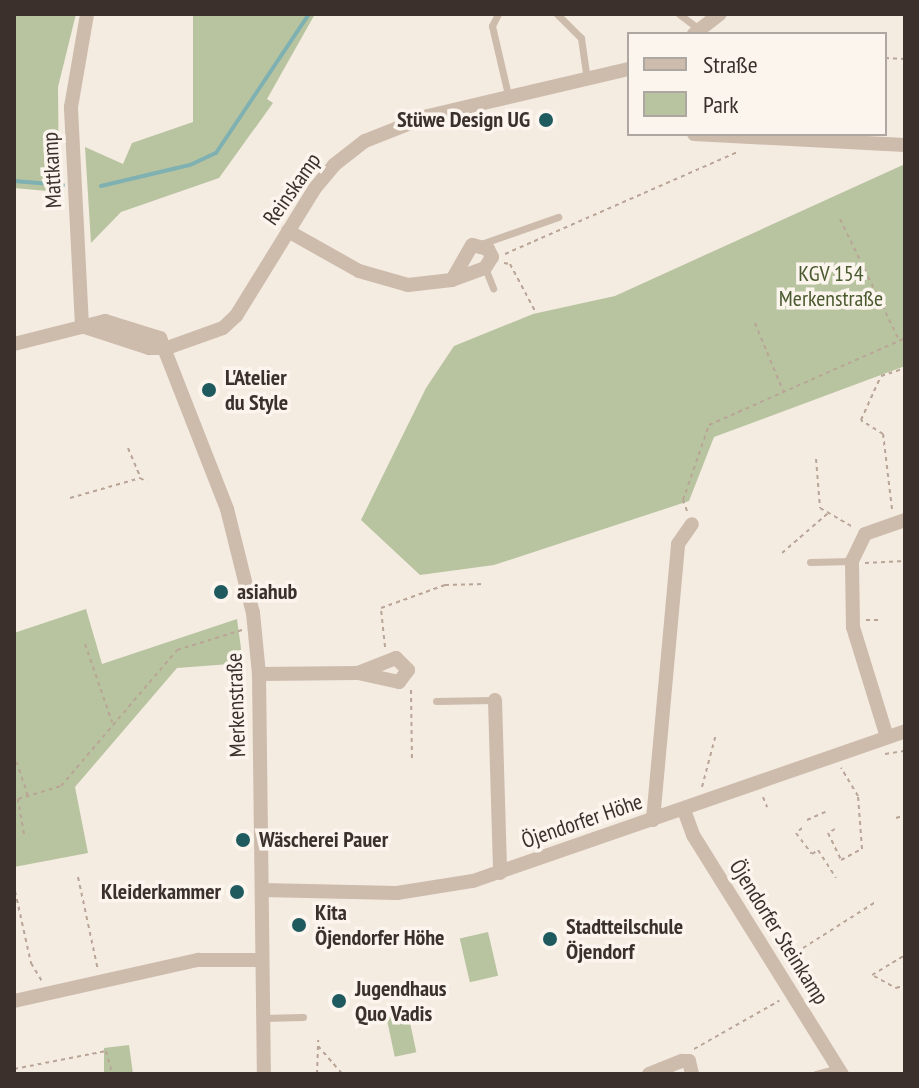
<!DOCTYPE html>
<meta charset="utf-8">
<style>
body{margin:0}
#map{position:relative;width:919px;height:1088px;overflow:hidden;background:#f4ebe1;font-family:"PT Sans Narrow",sans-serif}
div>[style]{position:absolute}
.green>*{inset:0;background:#b8c4a0;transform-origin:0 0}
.stream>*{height:4px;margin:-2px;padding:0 2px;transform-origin:2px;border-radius:2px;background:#7fb0b2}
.path>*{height:2px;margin-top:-1px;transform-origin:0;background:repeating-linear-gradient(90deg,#b9a596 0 4px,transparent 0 8px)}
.lane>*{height:7px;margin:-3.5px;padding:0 3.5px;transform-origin:3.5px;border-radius:3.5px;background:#cdbbac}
.street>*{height:14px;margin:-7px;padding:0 7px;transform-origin:7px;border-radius:7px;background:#cdbbac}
.dots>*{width:22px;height:22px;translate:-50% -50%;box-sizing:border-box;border:4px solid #fbf5ee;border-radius:50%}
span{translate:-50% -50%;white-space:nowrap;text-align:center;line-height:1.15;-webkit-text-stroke:7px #fbf5ee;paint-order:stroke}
.poi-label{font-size:22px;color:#3b302b;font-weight:700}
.right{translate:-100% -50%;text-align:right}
.left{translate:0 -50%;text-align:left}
.street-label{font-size:22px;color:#3b302b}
.park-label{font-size:22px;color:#4a5a2e}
.frame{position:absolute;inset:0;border:16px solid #3b302b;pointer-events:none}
.legend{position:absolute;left:627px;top:32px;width:260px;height:104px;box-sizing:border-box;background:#fbf5ee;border:2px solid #aea6a0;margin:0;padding:10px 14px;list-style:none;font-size:24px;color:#3b302b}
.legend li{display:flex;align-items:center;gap:16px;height:40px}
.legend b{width:40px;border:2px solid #aea6a0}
</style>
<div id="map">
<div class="green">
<div style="clip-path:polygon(14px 14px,76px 14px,58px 87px,59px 192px,14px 188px)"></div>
<div style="clip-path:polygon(193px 14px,315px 14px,267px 99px,273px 103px,219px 178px,121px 212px,91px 243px,85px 147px,123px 164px,132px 143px,193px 122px)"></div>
<div style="clip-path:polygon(905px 164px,905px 366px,714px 437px,689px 501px,494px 565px,420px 575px,361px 520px,426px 388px,454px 346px,533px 314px,615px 296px)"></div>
<div style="clip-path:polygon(86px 609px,102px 664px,237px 619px,243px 663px,177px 668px,75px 787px,88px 853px,14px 867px,14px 633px)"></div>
<div style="left:488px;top:932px;width:45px;height:29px;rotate:77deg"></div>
<div style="left:408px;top:1013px;width:40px;height:22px;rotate:78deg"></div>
<div style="clip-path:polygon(129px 1045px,133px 1074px,104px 1074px,104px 1048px)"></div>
</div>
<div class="stream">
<div style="left:14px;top:181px;width:49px;rotate:4.7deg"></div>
<div style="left:101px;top:186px;width:91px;rotate:-13.3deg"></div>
<div style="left:190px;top:165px;width:29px;rotate:-25deg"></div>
<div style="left:216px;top:153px;width:167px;rotate:-56.2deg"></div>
</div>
<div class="path">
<div style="left:885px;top:58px;width:20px;rotate:3deg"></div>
<div style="left:840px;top:219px;width:135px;rotate:64deg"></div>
<div style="left:505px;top:254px;width:253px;rotate:-23.7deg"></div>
<div style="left:504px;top:263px;width:6px;rotate:9deg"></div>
<div style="left:510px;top:264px;width:55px;rotate:62deg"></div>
<div style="left:755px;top:323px;width:74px;rotate:67.6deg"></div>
<div style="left:128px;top:448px;width:30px;rotate:67deg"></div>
<div style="left:816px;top:459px;width:49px;rotate:85.3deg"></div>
<div style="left:820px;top:508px;width:38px;rotate:30deg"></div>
<div style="left:70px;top:498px;width:73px;rotate:-15.9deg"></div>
<div style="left:140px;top:478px;width:8px;rotate:30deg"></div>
<div style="left:892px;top:509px;width:76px;rotate:-96.8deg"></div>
<div style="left:883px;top:434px;width:26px;rotate:-148deg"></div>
<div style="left:861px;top:420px;width:48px;rotate:-65.6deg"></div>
<div style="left:881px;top:376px;width:25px;rotate:-18deg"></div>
<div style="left:687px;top:511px;width:12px;rotate:-110deg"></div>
<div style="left:683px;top:500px;width:79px;rotate:-70.9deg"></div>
<div style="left:709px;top:425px;width:214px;rotate:-23.9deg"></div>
<div style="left:782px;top:553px;width:60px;rotate:-40.9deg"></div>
<div style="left:865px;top:563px;width:40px;rotate:-2.9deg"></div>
<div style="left:866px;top:620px;width:15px"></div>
<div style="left:85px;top:644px;width:83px;rotate:70.9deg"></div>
<div style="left:385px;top:647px;width:39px;rotate:-96deg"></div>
<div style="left:381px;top:608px;width:68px;rotate:-19.8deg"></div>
<div style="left:445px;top:585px;width:40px;rotate:-1.4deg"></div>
<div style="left:411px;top:690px;width:71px;rotate:89.2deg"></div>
<div style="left:14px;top:754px;width:44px;rotate:71.6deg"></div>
<div style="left:885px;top:754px;width:20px;rotate:-9deg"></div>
<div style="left:702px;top:787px;width:55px;rotate:-75.2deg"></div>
<div style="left:763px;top:797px;width:11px;rotate:68deg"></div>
<div style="left:896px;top:818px;width:9px;rotate:-18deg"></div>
<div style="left:807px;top:820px;width:22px;rotate:-24deg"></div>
<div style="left:802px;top:828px;width:8px;rotate:140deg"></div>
<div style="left:796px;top:833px;width:26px;rotate:53deg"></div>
<div style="left:812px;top:854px;width:7px;rotate:-34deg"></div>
<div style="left:818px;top:850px;width:33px;rotate:57deg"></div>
<div style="left:835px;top:829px;width:8px;rotate:150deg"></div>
<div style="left:828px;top:833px;width:30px;rotate:64deg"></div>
<div style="left:841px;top:860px;width:24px;rotate:-28deg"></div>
<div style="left:862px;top:849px;width:53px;rotate:-94.3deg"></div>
<div style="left:858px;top:796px;width:33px;rotate:-121deg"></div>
<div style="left:24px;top:834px;width:36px;rotate:-100deg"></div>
<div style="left:18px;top:799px;width:45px;rotate:-16.8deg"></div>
<div style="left:61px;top:786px;width:179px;rotate:-49.5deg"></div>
<div style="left:177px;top:650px;width:68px;rotate:-17.1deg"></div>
<div style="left:78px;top:877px;width:95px;rotate:77.9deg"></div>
<div style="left:15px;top:891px;width:74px;rotate:77.5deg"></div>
<div style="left:31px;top:963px;width:21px;rotate:59deg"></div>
<div style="left:803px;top:948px;width:88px;rotate:-32.4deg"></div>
<div style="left:872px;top:975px;width:39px;rotate:-31deg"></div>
<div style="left:874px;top:976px;width:25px;rotate:29deg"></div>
<div style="left:896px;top:988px;width:9px;rotate:-18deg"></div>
<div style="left:318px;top:1046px;width:37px;rotate:49deg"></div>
<div style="left:694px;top:1049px;width:98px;rotate:-29.5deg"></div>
<div style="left:14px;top:1069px;width:94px;rotate:-11.1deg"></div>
<div style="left:106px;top:1051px;width:24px;rotate:75deg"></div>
<div style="left:317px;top:1074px;width:34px;rotate:-88deg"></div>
</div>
<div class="lane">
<div style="left:498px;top:14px;width:13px;rotate:117deg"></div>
<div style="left:492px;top:26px;width:75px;rotate:76.9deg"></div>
<div style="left:557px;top:14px;width:34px;rotate:45deg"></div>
<div style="left:581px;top:38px;width:42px;rotate:81.9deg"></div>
<div style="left:679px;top:14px;width:26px;rotate:37deg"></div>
<div style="left:481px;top:244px;width:82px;rotate:-19.3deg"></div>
<div style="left:485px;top:268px;width:22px;rotate:68deg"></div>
<div style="left:810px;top:562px;width:42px;rotate:-1.4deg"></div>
<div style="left:436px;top:701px;width:58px;rotate:-1deg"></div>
<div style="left:263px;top:1018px;width:40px;rotate:-1.4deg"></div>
<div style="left:816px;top:1074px;width:24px;rotate:-15deg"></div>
</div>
<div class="street">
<div style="left:694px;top:34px;width:33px;rotate:-38deg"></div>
<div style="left:694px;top:134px;width:211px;rotate:3deg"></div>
<div style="left:288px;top:231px;width:81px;rotate:29.4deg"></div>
<div style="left:359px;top:271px;width:51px;rotate:15.9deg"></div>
<div style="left:408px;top:285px;width:44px;rotate:-6.5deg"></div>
<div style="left:452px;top:280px;width:35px;rotate:-20deg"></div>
<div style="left:485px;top:268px;width:13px;rotate:-58deg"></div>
<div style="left:492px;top:257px;width:9px;rotate:-117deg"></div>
<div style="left:488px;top:249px;width:16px;rotate:-166deg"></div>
<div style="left:472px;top:245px;width:40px;rotate:119.7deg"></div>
<div style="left:82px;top:326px;width:71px;rotate:18.2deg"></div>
<div style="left:149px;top:348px;width:18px"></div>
<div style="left:167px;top:348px;width:59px;rotate:-19.7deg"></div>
<div style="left:223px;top:328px;width:18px;rotate:-43deg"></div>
<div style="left:236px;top:316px;width:150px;rotate:-58.3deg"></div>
<div style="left:315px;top:188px;width:30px;rotate:-50deg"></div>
<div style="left:334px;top:165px;width:39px;rotate:-38deg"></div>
<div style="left:365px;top:141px;width:68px;rotate:-21.6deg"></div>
<div style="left:428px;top:116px;width:206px;rotate:-13.2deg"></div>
<div style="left:82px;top:326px;width:219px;rotate:-92.9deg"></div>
<div style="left:71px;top:107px;width:94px;rotate:-80.2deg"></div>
<div style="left:14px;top:344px;width:94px;rotate:-14.2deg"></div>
<div style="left:105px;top:321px;width:58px;rotate:17.2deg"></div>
<div style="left:160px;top:338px;width:184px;rotate:68.6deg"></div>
<div style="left:227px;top:509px;width:107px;rotate:76deg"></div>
<div style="left:253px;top:613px;width:61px;rotate:84.4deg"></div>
<div style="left:259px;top:674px;width:400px;rotate:89.3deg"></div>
<div style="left:259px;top:674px;width:99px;rotate:-0.6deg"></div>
<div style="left:358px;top:673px;width:42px;rotate:12.4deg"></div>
<div style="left:399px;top:682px;width:15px;rotate:-53deg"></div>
<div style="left:408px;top:670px;width:17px;rotate:-135deg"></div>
<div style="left:396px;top:658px;width:41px;rotate:158.5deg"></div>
<div style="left:495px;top:700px;width:173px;rotate:88.3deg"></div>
<div style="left:887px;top:737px;width:115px;rotate:-107.2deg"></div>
<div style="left:853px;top:627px;width:66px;rotate:-90.9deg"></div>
<div style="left:852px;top:561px;width:30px;rotate:-64deg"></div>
<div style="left:865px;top:534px;width:42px;rotate:-19.3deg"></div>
<div style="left:684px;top:810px;width:27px;rotate:70deg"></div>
<div style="left:693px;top:835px;width:282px;rotate:58.1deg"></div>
<div style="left:653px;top:820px;width:277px;rotate:-84.8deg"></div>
<div style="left:678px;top:544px;width:24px;rotate:-55deg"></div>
<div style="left:262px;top:890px;width:135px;rotate:1.3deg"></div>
<div style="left:397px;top:893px;width:77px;rotate:-9deg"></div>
<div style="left:473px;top:881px;width:457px;rotate:-19.1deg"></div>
<div style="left:14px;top:1001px;width:189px;rotate:-12.6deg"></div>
<div style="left:198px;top:960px;width:64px"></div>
<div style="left:649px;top:1074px;width:35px;rotate:-22deg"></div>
<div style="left:682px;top:1061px;width:7px"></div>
<div style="left:689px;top:1061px;width:13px;rotate:77deg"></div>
</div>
<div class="dots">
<div style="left:546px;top:120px;background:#1f5a5e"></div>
<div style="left:209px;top:390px;background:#1f5a5e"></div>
<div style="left:221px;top:592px;background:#1f5a5e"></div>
<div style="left:243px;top:840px;background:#1f5a5e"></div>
<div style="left:237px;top:892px;background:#1f5a5e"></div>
<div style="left:299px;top:925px;background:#1f5a5e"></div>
<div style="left:550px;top:939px;background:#1f5a5e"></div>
<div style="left:339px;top:1001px;background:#1f5a5e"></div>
</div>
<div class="poi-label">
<span class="right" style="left:530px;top:120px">Stüwe Design UG</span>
<span class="left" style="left:225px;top:390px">L'Atelier<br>du Style</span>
<span class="left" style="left:237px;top:592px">asiahub</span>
<span class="left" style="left:259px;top:840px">Wäscherei Pauer</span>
<span class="right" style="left:221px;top:892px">Kleiderkammer</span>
<span class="left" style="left:315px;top:925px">Kita<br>Öjendorfer Höhe</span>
<span class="left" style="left:566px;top:939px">Stadtteilschule<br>Öjendorf</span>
<span class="left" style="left:355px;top:1001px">Jugendhaus<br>Quo Vadis</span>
</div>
<div class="street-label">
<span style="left:52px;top:170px;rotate:-93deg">Mattkamp</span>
<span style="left:292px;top:189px;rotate:-55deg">Reinskamp</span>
<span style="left:236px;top:705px;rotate:-92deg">Merkenstraße</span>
<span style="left:582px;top:821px;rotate:-19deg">Öjendorfer Höhe</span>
<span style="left:779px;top:932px;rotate:58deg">Öjendorfer Steinkamp</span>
</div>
<div class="park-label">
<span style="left:831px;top:286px">KGV 154<br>Merkenstraße</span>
</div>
<div class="frame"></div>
<ul class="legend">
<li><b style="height:10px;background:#cdbbac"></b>Straße</li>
<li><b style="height:22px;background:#b8c4a0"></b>Park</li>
</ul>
</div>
